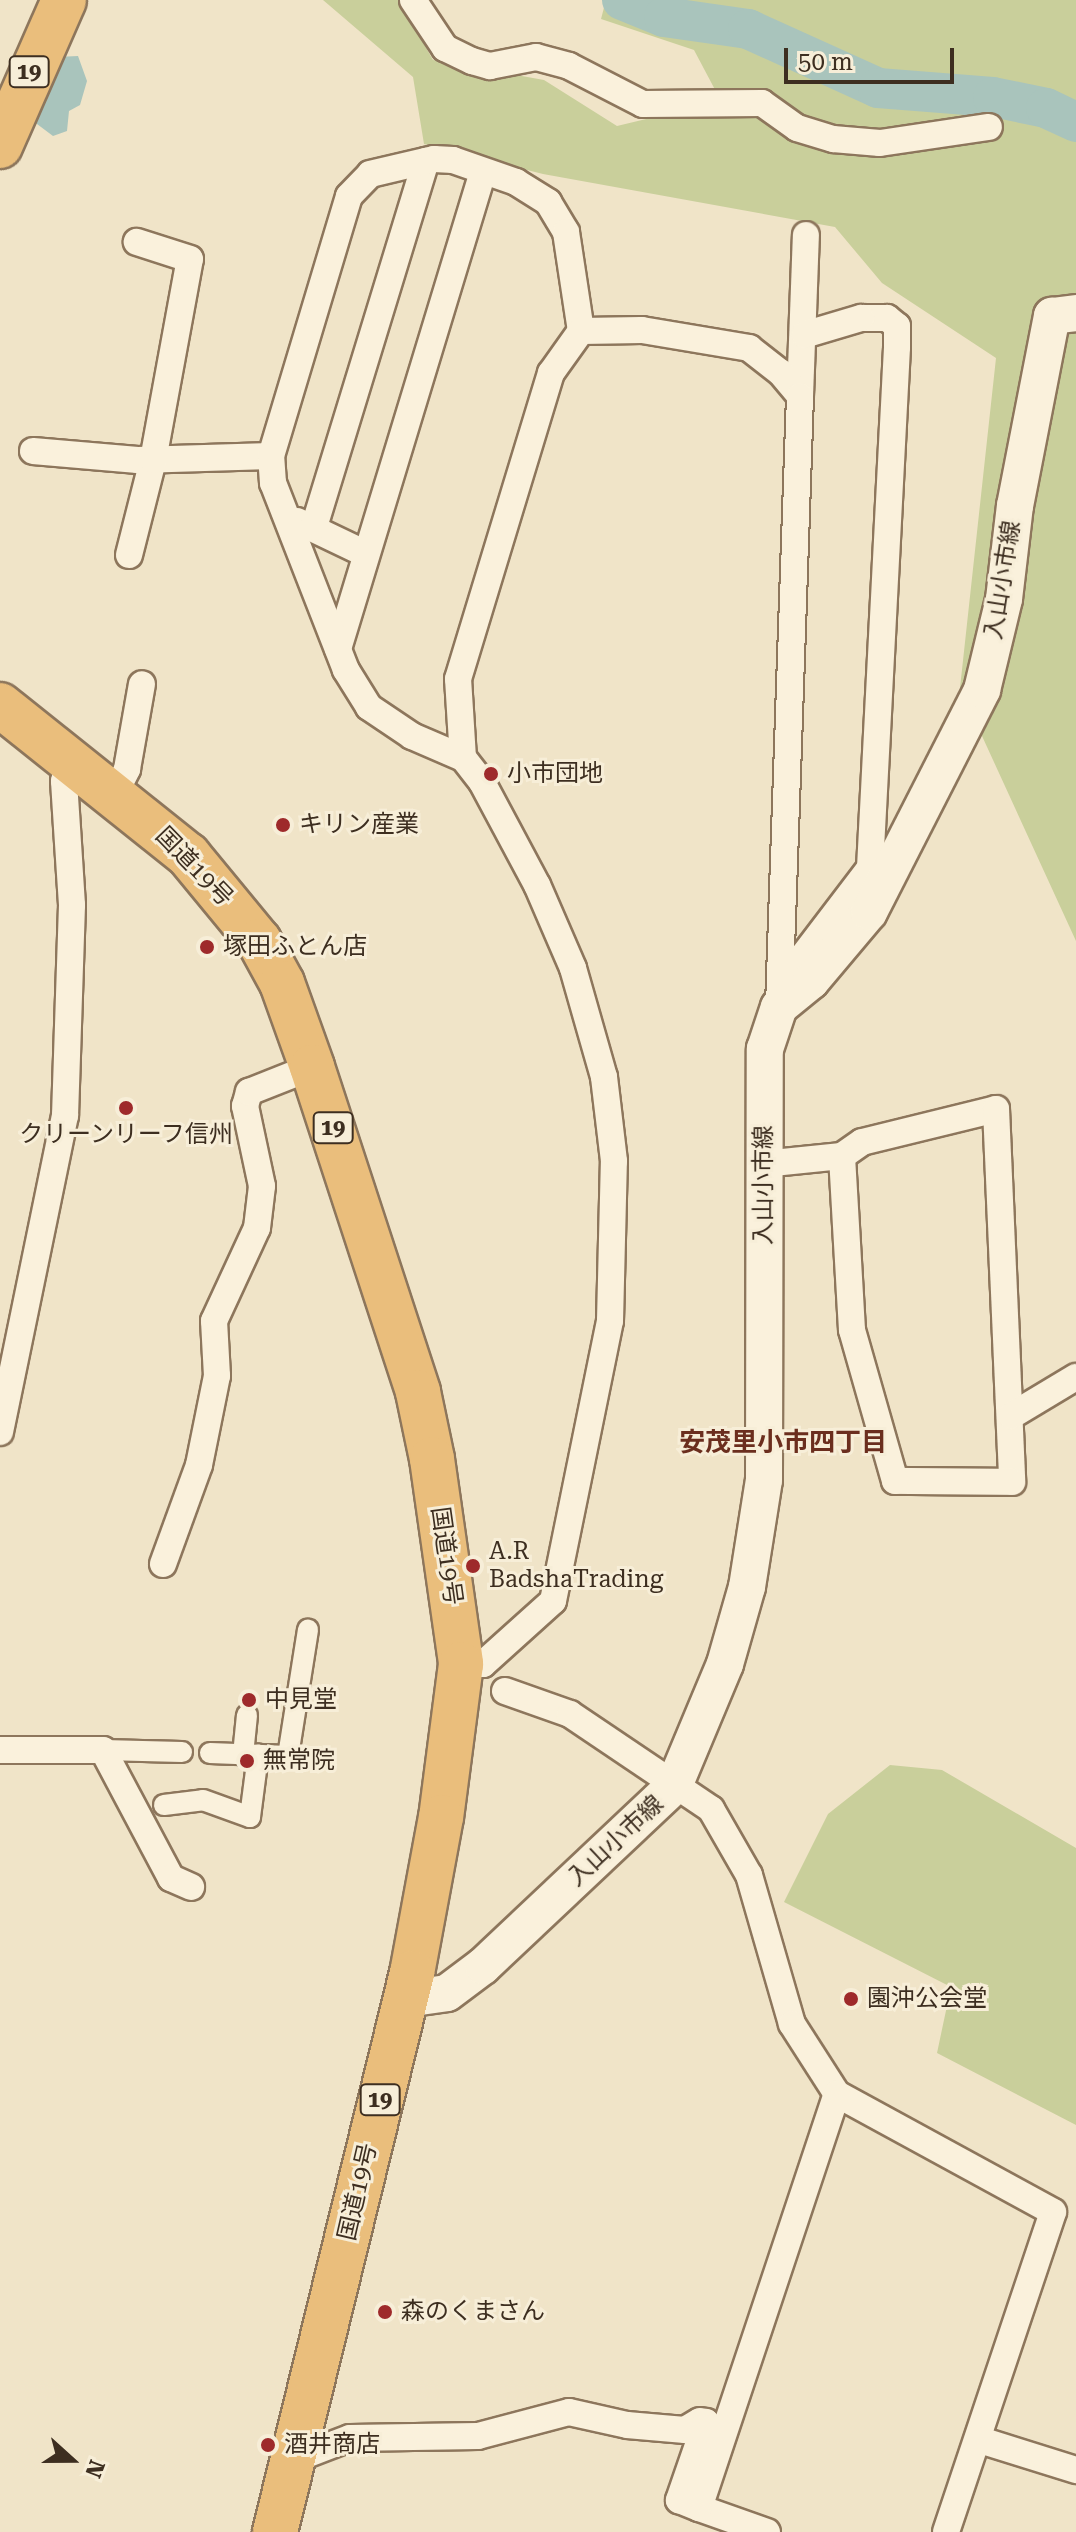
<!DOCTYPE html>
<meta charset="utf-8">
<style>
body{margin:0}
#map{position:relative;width:1076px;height:2532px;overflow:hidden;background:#f0e4c8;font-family:"Roboto Serif","Noto Sans JP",serif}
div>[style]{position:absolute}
.green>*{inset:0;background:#c9cf9b}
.water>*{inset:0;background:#a9c4bc}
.river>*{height:40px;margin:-20px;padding:0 20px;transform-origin:20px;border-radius:20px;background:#a9c4bc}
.roads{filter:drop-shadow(2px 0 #8d765c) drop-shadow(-2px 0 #8d765c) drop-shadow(0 2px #8d765c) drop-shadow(0 -2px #8d765c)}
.pedestrian>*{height:20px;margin:-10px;padding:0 10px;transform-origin:10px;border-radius:10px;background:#faf1dc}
.minor>*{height:26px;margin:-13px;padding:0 13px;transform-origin:13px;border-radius:13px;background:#faf1dc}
.secondary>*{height:36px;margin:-18px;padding:0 18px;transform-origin:18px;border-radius:18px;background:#faf1dc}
.trunk>*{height:44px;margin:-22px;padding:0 22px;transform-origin:22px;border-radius:22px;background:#eabe7c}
.dots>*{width:22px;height:22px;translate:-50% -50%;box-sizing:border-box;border:4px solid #f7eed8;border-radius:50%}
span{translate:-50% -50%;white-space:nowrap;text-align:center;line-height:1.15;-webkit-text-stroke:6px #f7eed8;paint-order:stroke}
.shield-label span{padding:2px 6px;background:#f7eed8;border:2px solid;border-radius:6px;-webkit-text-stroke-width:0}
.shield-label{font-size:22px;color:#3d2e20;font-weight:700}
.street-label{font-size:24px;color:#3d2e20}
.poi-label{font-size:24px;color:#3d2e20}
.left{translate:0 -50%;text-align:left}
.neighbourhood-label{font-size:26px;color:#6b2e1e;font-weight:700}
.north{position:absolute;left:32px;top:2420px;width:80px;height:80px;-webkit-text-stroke:6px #f7eed8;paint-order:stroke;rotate:111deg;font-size:22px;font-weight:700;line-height:32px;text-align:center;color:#3d2e20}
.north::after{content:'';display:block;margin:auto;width:28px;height:36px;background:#3d2e20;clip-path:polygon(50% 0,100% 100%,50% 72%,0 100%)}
.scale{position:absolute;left:784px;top:48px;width:170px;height:36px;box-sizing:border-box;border:4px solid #3d2e20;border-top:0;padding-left:10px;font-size:24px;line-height:28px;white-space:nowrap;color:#3d2e20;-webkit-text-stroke:6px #f7eed8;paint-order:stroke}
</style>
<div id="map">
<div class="green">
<div style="clip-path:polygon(323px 0,399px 0,433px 60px,544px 80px,617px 126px,721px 101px,694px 50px,601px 19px,606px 0,1076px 0,1076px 941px,960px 688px,996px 358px,882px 283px,835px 227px,543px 174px,424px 144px,413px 77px)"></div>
<div style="clip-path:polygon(890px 1765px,942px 1770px,1076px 1848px,1076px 2125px,937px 2053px,951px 1987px,784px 1902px,828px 1814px)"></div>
</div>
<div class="water">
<div style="clip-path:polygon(78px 56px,87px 81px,80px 105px,69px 111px,67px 131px,53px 136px,29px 118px,57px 57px)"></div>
</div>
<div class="river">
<div style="left:622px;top:0;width:45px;rotate:22deg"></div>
<div style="left:664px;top:17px;width:85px;rotate:8.1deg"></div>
<div style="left:748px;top:29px;width:143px;rotate:24.4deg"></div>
<div style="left:878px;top:88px;width:115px;rotate:4.5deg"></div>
<div style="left:993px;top:97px;width:54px;rotate:11.7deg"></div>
<div style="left:1046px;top:108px;width:33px;rotate:25deg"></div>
</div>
<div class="roads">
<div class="pedestrian">
<div style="left:103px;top:1750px;width:79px;rotate:1.5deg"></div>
<div style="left:210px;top:1753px;width:78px;rotate:2.2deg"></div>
<div style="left:288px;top:1756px;width:128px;rotate:-81deg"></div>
<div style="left:243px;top:1755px;width:40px;rotate:-84.3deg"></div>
<div style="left:164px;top:1805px;width:39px;rotate:-7deg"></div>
<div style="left:203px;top:1800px;width:50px;rotate:19.9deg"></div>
<div style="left:250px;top:1817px;width:63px;rotate:-82.6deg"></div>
</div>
<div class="minor">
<div style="left:413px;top:0;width:58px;rotate:56.3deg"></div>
<div style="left:445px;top:48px;width:30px;rotate:26deg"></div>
<div style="left:472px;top:61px;width:19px;rotate:16deg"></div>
<div style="left:490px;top:66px;width:47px;rotate:-11.1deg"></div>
<div style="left:536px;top:57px;width:34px;rotate:15deg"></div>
<div style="left:569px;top:66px;width:83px;rotate:27.2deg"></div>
<div style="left:643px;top:104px;width:119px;rotate:-0.5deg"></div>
<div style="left:762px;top:103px;width:43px;rotate:35.5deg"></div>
<div style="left:797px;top:128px;width:38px;rotate:17deg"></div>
<div style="left:833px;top:139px;width:47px;rotate:4.9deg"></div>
<div style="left:880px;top:143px;width:110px;rotate:-8.4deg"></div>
<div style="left:800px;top:396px;width:161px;rotate:-87.9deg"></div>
<div style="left:33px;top:451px;width:105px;rotate:4.9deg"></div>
<div style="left:138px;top:460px;width:133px;rotate:-1.7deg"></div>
<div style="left:297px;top:521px;width:76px;rotate:25.6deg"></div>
<div style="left:314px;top:527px;width:383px;rotate:-73deg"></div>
<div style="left:129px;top:555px;width:98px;rotate:-75.8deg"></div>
<div style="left:153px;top:460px;width:204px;rotate:-79.6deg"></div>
<div style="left:190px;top:259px;width:56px;rotate:-162.2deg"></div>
<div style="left:338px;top:649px;width:499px;rotate:-73.1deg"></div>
<div style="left:463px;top:758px;width:56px;rotate:-156.7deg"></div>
<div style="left:412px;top:736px;width:52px;rotate:-146deg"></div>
<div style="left:369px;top:707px;width:44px;rotate:-121.9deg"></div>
<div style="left:346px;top:670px;width:201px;rotate:-111.3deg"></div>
<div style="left:273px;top:483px;width:27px;rotate:-94deg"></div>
<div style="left:271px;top:456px;width:271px;rotate:-73.3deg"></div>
<div style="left:349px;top:196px;width:30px;rotate:-46deg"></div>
<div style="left:370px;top:174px;width:66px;rotate:-13.2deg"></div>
<div style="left:434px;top:159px;width:19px;rotate:3deg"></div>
<div style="left:453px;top:160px;width:67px;rotate:19.2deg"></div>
<div style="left:516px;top:182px;width:38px;rotate:32deg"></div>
<div style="left:548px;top:202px;width:35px;rotate:59deg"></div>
<div style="left:566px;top:232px;width:100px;rotate:81.4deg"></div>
<div style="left:114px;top:795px;width:29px;rotate:-63deg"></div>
<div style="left:127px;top:769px;width:86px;rotate:-80deg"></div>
<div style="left:780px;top:969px;width:26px;rotate:-29deg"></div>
<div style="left:803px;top:956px;width:111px;rotate:-52.7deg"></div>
<div style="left:870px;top:868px;width:522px;rotate:-87.03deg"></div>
<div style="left:897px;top:347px;width:21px;rotate:-90deg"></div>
<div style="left:897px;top:326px;width:13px;rotate:-141deg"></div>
<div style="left:887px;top:318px;width:26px;rotate:180deg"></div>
<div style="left:861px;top:318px;width:59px;rotate:163.4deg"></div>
<div style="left:763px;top:1164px;width:79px;rotate:-5.8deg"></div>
<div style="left:842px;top:1156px;width:24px;rotate:-35deg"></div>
<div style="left:862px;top:1142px;width:138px;rotate:-13.8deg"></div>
<div style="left:996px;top:1109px;width:373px;rotate:87.5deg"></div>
<div style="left:1012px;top:1482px;width:117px;rotate:-179.5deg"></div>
<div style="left:895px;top:1481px;width:157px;rotate:-105.9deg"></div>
<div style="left:852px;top:1330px;width:174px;rotate:-93.3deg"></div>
<div style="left:1011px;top:1416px;width:76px;rotate:-31deg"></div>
<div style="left:0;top:1432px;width:323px;rotate:-78.4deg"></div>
<div style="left:65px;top:1116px;width:211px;rotate:-88.1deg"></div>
<div style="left:72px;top:905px;width:124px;rotate:-93.7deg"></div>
<div style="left:64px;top:781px;width:20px;rotate:-75deg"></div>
<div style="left:163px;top:1564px;width:105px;rotate:-70deg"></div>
<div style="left:199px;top:1465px;width:91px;rotate:-78.6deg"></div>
<div style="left:217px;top:1376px;width:55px;rotate:-93.1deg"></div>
<div style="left:214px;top:1321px;width:102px;rotate:-65.2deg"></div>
<div style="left:257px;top:1228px;width:42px;rotate:-83.2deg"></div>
<div style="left:262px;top:1186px;width:82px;rotate:-102deg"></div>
<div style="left:245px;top:1106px;width:15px;rotate:-74deg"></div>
<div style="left:249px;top:1092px;width:68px;rotate:-21.6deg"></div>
<div style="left:461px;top:1664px;width:22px"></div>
<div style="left:483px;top:1664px;width:94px;rotate:-42deg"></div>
<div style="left:553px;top:1601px;width:286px;rotate:-78.5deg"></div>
<div style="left:610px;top:1321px;width:160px;rotate:-88.6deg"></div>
<div style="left:614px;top:1161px;width:85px;rotate:-96.8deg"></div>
<div style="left:604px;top:1077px;width:113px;rotate:-105.9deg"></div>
<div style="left:573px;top:968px;width:90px;rotate:-113.4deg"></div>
<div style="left:537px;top:885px;width:117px;rotate:-118.1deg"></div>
<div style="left:482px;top:782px;width:31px;rotate:-128deg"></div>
<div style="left:463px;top:758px;width:79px;rotate:-93.6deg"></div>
<div style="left:458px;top:679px;width:320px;rotate:-73.1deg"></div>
<div style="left:551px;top:373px;width:52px;rotate:-54.5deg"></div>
<div style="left:581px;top:331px;width:61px;rotate:-0.9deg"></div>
<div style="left:642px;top:330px;width:109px;rotate:9.5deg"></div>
<div style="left:749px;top:348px;width:39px;rotate:38deg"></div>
<div style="left:780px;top:372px;width:31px;rotate:50deg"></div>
<div style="left:800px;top:396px;width:611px;rotate:91.97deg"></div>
<div style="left:505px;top:1691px;width:69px;rotate:19.5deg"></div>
<div style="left:570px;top:1714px;width:170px;rotate:34deg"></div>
<div style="left:711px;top:1809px;width:76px;rotate:60.1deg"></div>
<div style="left:749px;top:1875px;width:155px;rotate:73.9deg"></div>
<div style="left:792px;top:2024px;width:83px;rotate:57.3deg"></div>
<div style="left:837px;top:2094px;width:246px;rotate:28.6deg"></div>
<div style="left:1053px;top:2212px;width:337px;rotate:108.5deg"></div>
<div style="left:0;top:1750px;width:103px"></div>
<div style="left:103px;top:1750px;width:145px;rotate:62deg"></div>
<div style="left:171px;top:1878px;width:22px;rotate:24deg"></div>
<div style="left:980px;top:2440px;width:101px;rotate:17.4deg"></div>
<div style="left:295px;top:2459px;width:59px;rotate:-20.9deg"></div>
<div style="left:350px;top:2438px;width:128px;rotate:-0.9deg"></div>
<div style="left:478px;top:2436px;width:94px;rotate:-14.8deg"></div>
<div style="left:569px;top:2412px;width:59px;rotate:12.6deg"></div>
<div style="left:627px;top:2425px;width:58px;rotate:4.9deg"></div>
<div style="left:685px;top:2430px;width:17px;rotate:-31deg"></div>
<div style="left:700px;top:2421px;width:6px;rotate:9deg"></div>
<div style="left:706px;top:2422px;width:83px;rotate:109.1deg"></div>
<div style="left:679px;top:2500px;width:22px;rotate:22deg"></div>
<div style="left:767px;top:2532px;width:72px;rotate:-160.6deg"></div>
<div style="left:699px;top:2508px;width:436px;rotate:-71.6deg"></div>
</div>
<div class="secondary">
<div style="left:406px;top:1999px;width:41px;rotate:-8.3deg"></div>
<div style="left:447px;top:1993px;width:45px;rotate:-36.9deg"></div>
<div style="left:483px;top:1966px;width:262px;rotate:-43.3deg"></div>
<div style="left:674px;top:1786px;width:132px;rotate:-67.3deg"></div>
<div style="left:725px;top:1664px;width:80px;rotate:-74.1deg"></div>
<div style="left:747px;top:1587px;width:108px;rotate:-81deg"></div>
<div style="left:764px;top:1480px;width:431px;rotate:-89.9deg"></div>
<div style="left:765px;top:1049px;width:44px;rotate:-71.6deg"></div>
<div style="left:779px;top:1007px;width:41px;rotate:-39.1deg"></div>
<div style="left:811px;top:981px;width:90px;rotate:-50deg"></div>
<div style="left:869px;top:912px;width:249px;rotate:-63deg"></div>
<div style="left:982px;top:690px;width:94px;rotate:-76.4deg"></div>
<div style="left:1004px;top:599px;width:94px;rotate:-83.3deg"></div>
<div style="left:1015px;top:506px;width:194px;rotate:-79deg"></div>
<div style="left:1052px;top:316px;width:24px;rotate:-7deg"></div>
</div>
<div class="trunk">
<div style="left:0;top:146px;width:159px;rotate:-66.3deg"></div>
<div style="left:0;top:705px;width:241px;rotate:38.6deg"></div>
<div style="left:188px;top:855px;width:112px;rotate:50.5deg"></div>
<div style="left:259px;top:941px;width:48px;rotate:61.3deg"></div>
<div style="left:282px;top:983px;width:89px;rotate:70.3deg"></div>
<div style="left:312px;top:1067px;width:342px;rotate:71.9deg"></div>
<div style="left:418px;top:1392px;width:68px;rotate:78.2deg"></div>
<div style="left:432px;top:1459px;width:207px;rotate:81.9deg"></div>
<div style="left:461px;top:1664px;width:154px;rotate:97.4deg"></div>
<div style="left:441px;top:1817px;width:159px;rotate:100.5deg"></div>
<div style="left:412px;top:1973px;width:576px;rotate:103.77deg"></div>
</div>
</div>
<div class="dots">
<div style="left:491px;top:774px;background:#9e2a2b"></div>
<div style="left:283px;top:825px;background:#9e2a2b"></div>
<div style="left:207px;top:947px;background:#9e2a2b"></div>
<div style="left:126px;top:1108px;background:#9e2a2b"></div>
<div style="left:473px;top:1566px;background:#9e2a2b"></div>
<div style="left:249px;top:1700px;background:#9e2a2b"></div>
<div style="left:247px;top:1761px;background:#9e2a2b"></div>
<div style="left:851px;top:1999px;background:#9e2a2b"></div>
<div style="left:385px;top:2312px;background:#9e2a2b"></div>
<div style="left:268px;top:2445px;background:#9e2a2b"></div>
</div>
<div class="shield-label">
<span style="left:29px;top:72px">19</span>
<span style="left:333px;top:1128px">19</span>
<span style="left:380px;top:2100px">19</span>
</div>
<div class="street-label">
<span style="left:1003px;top:580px;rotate:-81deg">入山小市線</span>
<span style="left:194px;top:867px;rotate:46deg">国道19号</span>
<span style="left:764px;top:1185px;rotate:-90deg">入山小市線</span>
<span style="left:446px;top:1556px;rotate:82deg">国道19号</span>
<span style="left:616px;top:1841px;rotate:-43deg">入山小市線</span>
<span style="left:358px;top:2192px;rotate:-77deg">国道19号</span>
</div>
<div class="poi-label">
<span class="left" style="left:507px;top:774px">小市団地</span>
<span class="left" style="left:299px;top:825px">キリン産業</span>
<span class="left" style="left:223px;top:947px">塚田ふとん店</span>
<span style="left:126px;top:1135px">クリーンリーフ信州</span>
<span class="left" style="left:489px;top:1566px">A.R<br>BadshaTrading</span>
<span class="left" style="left:265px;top:1700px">中見堂</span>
<span class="left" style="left:263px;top:1761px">無常院</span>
<span class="left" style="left:867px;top:1999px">園沖公会堂</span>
<span class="left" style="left:401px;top:2312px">森のくまさん</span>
<span class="left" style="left:284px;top:2445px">酒井商店</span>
</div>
<div class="neighbourhood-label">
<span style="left:783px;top:1443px">安茂里小市四丁目</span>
</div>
<div class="north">N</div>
<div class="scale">50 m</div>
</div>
